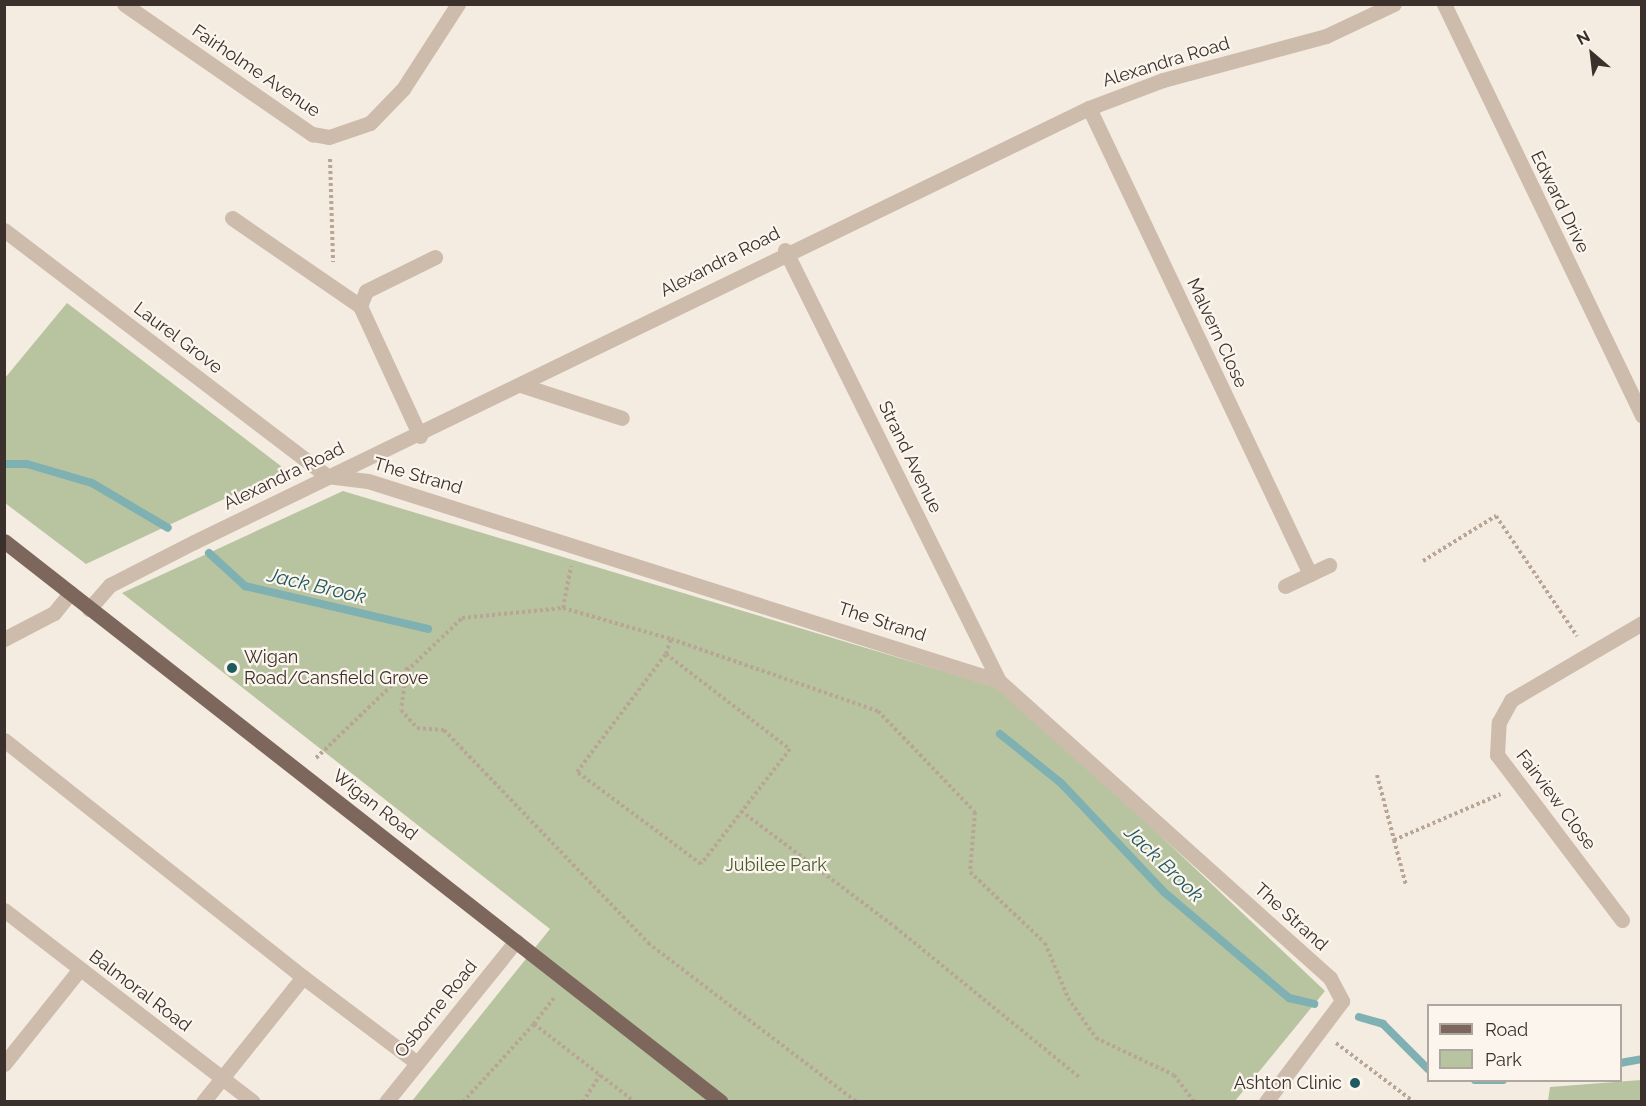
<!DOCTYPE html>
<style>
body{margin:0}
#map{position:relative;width:1646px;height:1106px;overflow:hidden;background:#f4ebe1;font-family:Raleway,sans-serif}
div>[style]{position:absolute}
.green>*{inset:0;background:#b8c4a0}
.stream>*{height:8px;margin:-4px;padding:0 4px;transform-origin:4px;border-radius:4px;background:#7fb0b2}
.path>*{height:4px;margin-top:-2px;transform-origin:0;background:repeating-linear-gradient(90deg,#b9a596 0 3px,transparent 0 6px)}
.service>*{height:15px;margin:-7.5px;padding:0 7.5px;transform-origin:7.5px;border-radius:7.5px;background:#cdbbac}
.minor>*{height:15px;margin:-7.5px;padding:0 7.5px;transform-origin:7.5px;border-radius:7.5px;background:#cdbbac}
.tertiary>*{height:15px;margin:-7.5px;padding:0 7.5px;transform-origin:7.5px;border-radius:7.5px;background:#cdbbac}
.primary>*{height:15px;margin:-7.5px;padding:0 7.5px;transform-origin:7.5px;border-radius:7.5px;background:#7d675c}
.dots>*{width:16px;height:16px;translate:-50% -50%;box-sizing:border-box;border:3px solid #fbf5ee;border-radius:50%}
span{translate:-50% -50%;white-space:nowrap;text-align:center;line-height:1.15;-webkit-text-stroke:4.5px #fbf5ee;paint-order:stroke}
.street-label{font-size:18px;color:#3b302b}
.poi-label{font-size:18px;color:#3b302b}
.left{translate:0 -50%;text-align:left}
.right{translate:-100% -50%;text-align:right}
.park-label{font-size:18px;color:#4a5a2e}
.water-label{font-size:20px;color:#1f5a5e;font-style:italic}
.frame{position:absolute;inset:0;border:6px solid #3b302b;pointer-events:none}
.legend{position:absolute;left:1427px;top:1004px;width:195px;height:78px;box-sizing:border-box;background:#fbf5ee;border:2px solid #aea6a0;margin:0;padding:8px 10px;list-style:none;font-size:18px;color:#3b302b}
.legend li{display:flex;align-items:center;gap:12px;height:30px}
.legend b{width:30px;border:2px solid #aea6a0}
.north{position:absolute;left:1562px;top:24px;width:60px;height:60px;-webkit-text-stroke:4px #fbf5ee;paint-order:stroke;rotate:332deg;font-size:16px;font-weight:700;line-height:24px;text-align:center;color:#3b302b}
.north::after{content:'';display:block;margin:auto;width:21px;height:27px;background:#3b302b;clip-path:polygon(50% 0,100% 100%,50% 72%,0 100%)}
</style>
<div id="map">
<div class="green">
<div style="clip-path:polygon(67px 303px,286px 470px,86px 564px,5px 503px,5px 378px)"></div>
<div style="clip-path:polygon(343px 491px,1006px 690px,1325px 991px,1235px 1101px,412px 1101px,550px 929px,122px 593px)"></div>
<div style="clip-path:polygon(1641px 1080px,1641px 1101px,1548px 1101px,1550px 1087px)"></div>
</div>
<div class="stream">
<div style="left:4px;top:464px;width:23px"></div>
<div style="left:27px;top:464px;width:68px;rotate:16.3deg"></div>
<div style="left:92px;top:483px;width:88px;rotate:30.6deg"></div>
<div style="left:209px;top:553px;width:49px;rotate:42.5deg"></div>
<div style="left:245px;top:586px;width:188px;rotate:13.2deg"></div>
<div style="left:1000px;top:734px;width:78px;rotate:38.8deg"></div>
<div style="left:1061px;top:783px;width:150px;rotate:46.6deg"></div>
<div style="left:1164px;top:892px;width:164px;rotate:40.3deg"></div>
<div style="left:1289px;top:998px;width:26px;rotate:13deg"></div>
<div style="left:1359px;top:1017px;width:25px;rotate:16deg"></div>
<div style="left:1383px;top:1024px;width:64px;rotate:45deg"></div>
<div style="left:1620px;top:1063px;width:22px;rotate:-10deg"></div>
<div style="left:1475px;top:1080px;width:28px"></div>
</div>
<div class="path">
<div style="left:330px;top:159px;width:103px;rotate:88.3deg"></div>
<div style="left:1423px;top:561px;width:86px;rotate:-31.7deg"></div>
<div style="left:1496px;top:516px;width:145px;rotate:56deg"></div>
<div style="left:563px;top:608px;width:43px;rotate:-79.2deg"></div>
<div style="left:666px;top:654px;width:156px;rotate:37.5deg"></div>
<div style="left:790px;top:749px;width:145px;rotate:127.7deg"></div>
<div style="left:701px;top:864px;width:154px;rotate:-143.4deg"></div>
<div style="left:577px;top:772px;width:148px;rotate:-53deg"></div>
<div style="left:666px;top:654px;width:16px;rotate:-72deg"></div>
<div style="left:407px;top:667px;width:43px;rotate:97.9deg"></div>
<div style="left:401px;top:710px;width:24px;rotate:48deg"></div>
<div style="left:417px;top:728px;width:27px;rotate:4deg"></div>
<div style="left:444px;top:730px;width:295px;rotate:46.2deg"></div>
<div style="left:648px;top:943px;width:263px;rotate:37.3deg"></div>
<div style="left:316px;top:758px;width:202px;rotate:-43.8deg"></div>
<div style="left:462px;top:618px;width:101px;rotate:-5.7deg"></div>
<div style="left:563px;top:608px;width:112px;rotate:16deg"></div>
<div style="left:671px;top:639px;width:219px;rotate:19.2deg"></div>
<div style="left:878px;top:711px;width:140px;rotate:46.2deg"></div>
<div style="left:975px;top:812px;width:60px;rotate:94.8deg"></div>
<div style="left:970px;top:872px;width:103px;rotate:43.4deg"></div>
<div style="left:1045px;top:943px;width:60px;rotate:67.3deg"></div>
<div style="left:1068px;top:998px;width:49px;rotate:55deg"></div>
<div style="left:1096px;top:1038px;width:86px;rotate:25.4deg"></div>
<div style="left:1174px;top:1075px;width:34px;rotate:53deg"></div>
<div style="left:1377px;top:775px;width:67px;rotate:75.3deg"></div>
<div style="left:1394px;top:840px;width:116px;rotate:-23.3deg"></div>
<div style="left:741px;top:811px;width:193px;rotate:37deg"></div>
<div style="left:895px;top:927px;width:239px;rotate:39.2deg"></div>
<div style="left:1394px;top:840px;width:47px;rotate:75.1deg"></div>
<div style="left:554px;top:998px;width:33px;rotate:128deg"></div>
<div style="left:534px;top:1024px;width:128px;rotate:37.7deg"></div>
<div style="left:1336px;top:1043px;width:98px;rotate:37.1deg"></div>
<div style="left:463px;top:1102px;width:105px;rotate:-47.7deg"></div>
<div style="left:583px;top:1102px;width:32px;rotate:-58deg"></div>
</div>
<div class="service">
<div style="left:232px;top:218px;width:155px;rotate:34.5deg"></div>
<div style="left:521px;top:385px;width:106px;rotate:18.1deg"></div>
<div style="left:420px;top:436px;width:143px;rotate:-114.8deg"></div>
<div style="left:360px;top:306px;width:16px;rotate:-68deg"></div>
<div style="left:366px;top:291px;width:77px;rotate:-26.2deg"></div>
<div style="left:4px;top:740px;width:382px;rotate:38.4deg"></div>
<div style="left:303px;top:977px;width:160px;rotate:128.7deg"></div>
<div style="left:303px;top:977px;width:143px;rotate:37deg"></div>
</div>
<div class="minor">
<div style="left:124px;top:4px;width:229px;rotate:34.7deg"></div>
<div style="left:312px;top:134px;width:17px;rotate:10deg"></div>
<div style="left:329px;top:137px;width:43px;rotate:-18.9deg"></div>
<div style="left:370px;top:123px;width:47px;rotate:-45.9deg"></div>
<div style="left:403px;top:89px;width:101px;rotate:-57.1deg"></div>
<div style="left:1444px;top:4px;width:457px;rotate:64.3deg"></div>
<div style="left:1089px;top:108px;width:516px;rotate:64.63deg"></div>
<div style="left:4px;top:230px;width:406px;rotate:37.3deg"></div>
<div style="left:327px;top:476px;width:41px;rotate:7deg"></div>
<div style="left:368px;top:481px;width:662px;rotate:17.59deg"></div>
<div style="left:999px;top:681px;width:445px;rotate:41.9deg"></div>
<div style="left:1330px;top:978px;width:26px;rotate:62deg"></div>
<div style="left:1342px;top:1001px;width:126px;rotate:127deg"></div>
<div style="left:785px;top:250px;width:481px;rotate:63.6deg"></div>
<div style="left:1285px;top:586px;width:49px;rotate:-25.5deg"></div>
<div style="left:4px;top:910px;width:314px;rotate:37.6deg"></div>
<div style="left:1622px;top:920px;width:207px;rotate:-127.1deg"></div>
<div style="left:1497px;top:755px;width:33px;rotate:-87deg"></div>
<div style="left:1499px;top:722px;width:25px;rotate:-61deg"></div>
<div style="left:1511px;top:700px;width:152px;rotate:-30.4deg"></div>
<div style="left:4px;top:1064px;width:120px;rotate:-51.4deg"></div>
<div style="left:386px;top:1102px;width:207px;rotate:-51.1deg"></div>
</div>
<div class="tertiary">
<div style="left:89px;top:609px;width:32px;rotate:-49deg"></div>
<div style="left:110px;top:585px;width:94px;rotate:-27.1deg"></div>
<div style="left:194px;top:542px;width:995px;rotate:-25.87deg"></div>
<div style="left:1089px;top:108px;width:79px;rotate:-20.7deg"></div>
<div style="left:1163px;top:80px;width:169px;rotate:-15.1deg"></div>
<div style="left:1326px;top:36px;width:75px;rotate:-25.2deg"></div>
<div style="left:4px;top:639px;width:56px;rotate:-27.5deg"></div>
<div style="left:54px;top:613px;width:26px;rotate:-51deg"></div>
</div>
<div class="primary">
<div style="left:4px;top:541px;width:910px;rotate:38.04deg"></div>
</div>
<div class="dots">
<div style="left:232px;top:668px;background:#1f5a5e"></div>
<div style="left:1355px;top:1083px;background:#1f5a5e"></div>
</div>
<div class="street-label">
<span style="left:1166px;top:62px;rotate:-17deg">Alexandra Road</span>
<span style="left:256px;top:71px;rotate:34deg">Fairholme Avenue</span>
<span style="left:1560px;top:202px;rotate:64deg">Edward Drive</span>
<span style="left:720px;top:262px;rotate:-27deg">Alexandra Road</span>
<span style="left:1217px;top:333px;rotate:65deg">Malvern Close</span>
<span style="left:178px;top:338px;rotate:37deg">Laurel Grove</span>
<span style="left:910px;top:457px;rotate:64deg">Strand Avenue</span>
<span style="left:284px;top:476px;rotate:-26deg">Alexandra Road</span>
<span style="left:418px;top:476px;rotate:16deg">The Strand</span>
<span style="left:882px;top:622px;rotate:18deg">The Strand</span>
<span style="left:1556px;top:800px;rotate:53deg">Fairview Close</span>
<span style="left:375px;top:805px;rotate:38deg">Wigan Road</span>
<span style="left:1291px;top:917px;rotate:42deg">The Strand</span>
<span style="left:140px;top:991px;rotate:37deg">Balmoral Road</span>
<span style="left:436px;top:1009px;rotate:-51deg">Osborne Road</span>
</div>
<div class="poi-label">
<span class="left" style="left:244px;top:668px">Wigan<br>Road/Cansfield Grove</span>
<span class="right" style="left:1342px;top:1083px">Ashton Clinic</span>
</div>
<div class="park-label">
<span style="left:776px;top:865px">Jubilee Park</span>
</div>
<div class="water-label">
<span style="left:317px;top:586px;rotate:13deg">Jack Brook</span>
<span style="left:1164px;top:864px;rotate:44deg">Jack Brook</span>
</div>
<div class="frame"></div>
<ul class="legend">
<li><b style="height:8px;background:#7d675c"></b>Road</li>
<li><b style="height:16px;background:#b8c4a0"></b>Park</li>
</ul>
<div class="north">N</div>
</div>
